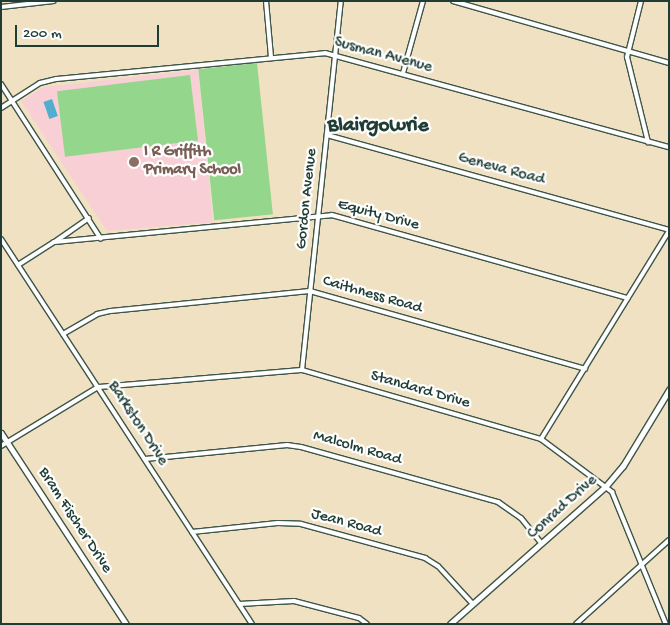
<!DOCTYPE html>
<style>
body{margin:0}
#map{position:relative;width:670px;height:625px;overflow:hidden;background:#f0e1c2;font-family:"Gochi Hand",sans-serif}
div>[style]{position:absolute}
.built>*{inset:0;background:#f7cfd5}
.green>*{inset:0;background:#95d68d;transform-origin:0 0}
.water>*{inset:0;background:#51aecf;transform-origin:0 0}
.roads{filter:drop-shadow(1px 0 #3e5649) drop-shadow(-1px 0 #3e5649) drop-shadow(0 1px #3e5649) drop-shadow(0 -1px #3e5649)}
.minor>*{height:4px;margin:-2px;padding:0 2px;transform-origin:2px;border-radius:2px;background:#fff}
.tertiary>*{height:4.5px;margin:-2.25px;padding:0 2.25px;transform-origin:2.25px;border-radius:2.25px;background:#fff}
.secondary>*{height:5px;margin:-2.5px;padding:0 2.5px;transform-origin:2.5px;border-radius:2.5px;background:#fff}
.dots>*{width:14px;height:14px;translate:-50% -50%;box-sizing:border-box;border:2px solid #fff;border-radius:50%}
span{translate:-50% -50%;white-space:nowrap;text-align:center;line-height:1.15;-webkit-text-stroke:4.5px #fff;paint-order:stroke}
.street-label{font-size:16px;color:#1f3d34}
.education-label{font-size:16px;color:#785e54;font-weight:700}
.left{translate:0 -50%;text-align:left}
.district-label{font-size:21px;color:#1f3d34;font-weight:700}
.frame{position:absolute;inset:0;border:2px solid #1f3d34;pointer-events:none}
.scale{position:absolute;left:15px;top:25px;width:144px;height:22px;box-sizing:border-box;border:2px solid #1f3d34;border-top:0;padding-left:6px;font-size:15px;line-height:18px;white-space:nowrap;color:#1f3d34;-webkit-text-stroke:4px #fff;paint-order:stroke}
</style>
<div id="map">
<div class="built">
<div style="clip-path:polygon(198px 70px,213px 222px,107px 231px,21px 101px,44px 87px)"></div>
</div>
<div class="green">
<div style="left:257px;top:63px;width:152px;height:59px;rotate:84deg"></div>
<div style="left:190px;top:75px;width:66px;height:134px;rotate:83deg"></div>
</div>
<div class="water">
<div style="left:52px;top:99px;width:18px;height:9px;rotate:71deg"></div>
</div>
<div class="roads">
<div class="minor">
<div style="left:266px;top:1px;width:56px;rotate:84.9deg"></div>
<div style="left:453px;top:1px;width:225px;rotate:16deg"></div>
<div style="left:641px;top:1px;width:58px;rotate:104deg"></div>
<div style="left:627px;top:57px;width:88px;rotate:76.1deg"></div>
<div style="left:1px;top:7px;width:53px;rotate:-6.5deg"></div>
<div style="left:403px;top:73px;width:75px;rotate:-74.5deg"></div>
<div style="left:1px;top:84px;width:184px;rotate:57.2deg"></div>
<div style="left:1px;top:108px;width:46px;rotate:-32.7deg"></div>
<div style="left:40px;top:83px;width:16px;rotate:-14deg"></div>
<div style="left:56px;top:79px;width:270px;rotate:-5.5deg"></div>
<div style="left:325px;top:53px;width:357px;rotate:15.3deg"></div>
<div style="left:327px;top:135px;width:355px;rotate:15.5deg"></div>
<div style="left:1px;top:239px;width:460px;rotate:56.9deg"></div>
<div style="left:56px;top:241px;width:40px;rotate:-34.9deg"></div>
<div style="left:18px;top:265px;width:43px;rotate:-32.6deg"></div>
<div style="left:54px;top:242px;width:279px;rotate:-5.5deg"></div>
<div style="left:332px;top:215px;width:307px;rotate:15.7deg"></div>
<div style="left:63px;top:334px;width:39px;rotate:-30deg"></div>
<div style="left:97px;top:314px;width:13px;rotate:-13deg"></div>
<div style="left:110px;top:311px;width:201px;rotate:-5.7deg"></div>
<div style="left:310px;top:291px;width:286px;rotate:15.8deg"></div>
<div style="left:302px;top:370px;width:371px;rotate:-84deg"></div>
<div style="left:541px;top:439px;width:244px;rotate:-58.4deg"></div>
<div style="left:1px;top:446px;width:114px;rotate:-31.3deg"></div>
<div style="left:98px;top:387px;width:205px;rotate:-4.8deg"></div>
<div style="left:302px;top:370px;width:249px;rotate:16.1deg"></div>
<div style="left:541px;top:439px;width:89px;rotate:36.7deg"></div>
<div style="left:612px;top:492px;width:143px;rotate:67.8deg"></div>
<div style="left:145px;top:459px;width:143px;rotate:-5.6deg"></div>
<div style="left:287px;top:445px;width:14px;rotate:8deg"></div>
<div style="left:301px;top:447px;width:205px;rotate:15.6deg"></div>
<div style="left:498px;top:502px;width:28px;rotate:35deg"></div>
<div style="left:521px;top:518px;width:33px;rotate:51deg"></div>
<div style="left:192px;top:532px;width:86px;rotate:-6deg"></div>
<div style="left:278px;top:523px;width:23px;rotate:2deg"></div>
<div style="left:301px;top:524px;width:129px;rotate:15.3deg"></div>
<div style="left:425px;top:558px;width:15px;rotate:32deg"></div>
<div style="left:438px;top:566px;width:52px;rotate:47.4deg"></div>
<div style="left:239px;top:604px;width:55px;rotate:-3.1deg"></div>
<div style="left:294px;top:601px;width:67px;rotate:14.7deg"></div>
<div style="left:359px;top:618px;width:10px;rotate:37deg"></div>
<div style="left:576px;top:624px;width:125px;rotate:-42.1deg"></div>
</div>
<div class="tertiary">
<div style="left:450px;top:624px;width:208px;rotate:-41.5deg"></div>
<div style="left:606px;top:486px;width:26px;rotate:-50deg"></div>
<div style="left:623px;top:466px;width:89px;rotate:-58.8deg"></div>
</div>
<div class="secondary">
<div style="left:1px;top:433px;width:228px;rotate:56.8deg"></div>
</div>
</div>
<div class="dots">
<div style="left:134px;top:162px;background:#8d6e63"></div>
</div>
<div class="street-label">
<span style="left:383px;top:56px;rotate:15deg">Susman Avenue</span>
<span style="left:501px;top:170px;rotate:15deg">Geneva Road</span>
<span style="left:308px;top:199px;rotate:-84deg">Gordon Avenue</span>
<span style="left:378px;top:216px;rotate:15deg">Equity Drive</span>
<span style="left:372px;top:296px;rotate:16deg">Caithness Road</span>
<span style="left:420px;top:391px;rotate:16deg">Standard Drive</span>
<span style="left:137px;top:424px;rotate:57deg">Barkston Drive</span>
<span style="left:357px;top:449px;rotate:16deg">Malcolm Road</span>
<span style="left:563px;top:508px;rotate:-42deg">Conrad Drive</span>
<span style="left:74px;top:521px;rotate:57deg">Bram Fischer Drive</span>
<span style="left:346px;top:524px;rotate:15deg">Jean Road</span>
</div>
<div class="education-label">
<span class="left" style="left:144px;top:162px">I R Griffith<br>Primary School</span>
</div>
<div class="district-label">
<span style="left:378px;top:127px">Blairgowrie</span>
</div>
<div class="frame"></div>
<div class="scale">200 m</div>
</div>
